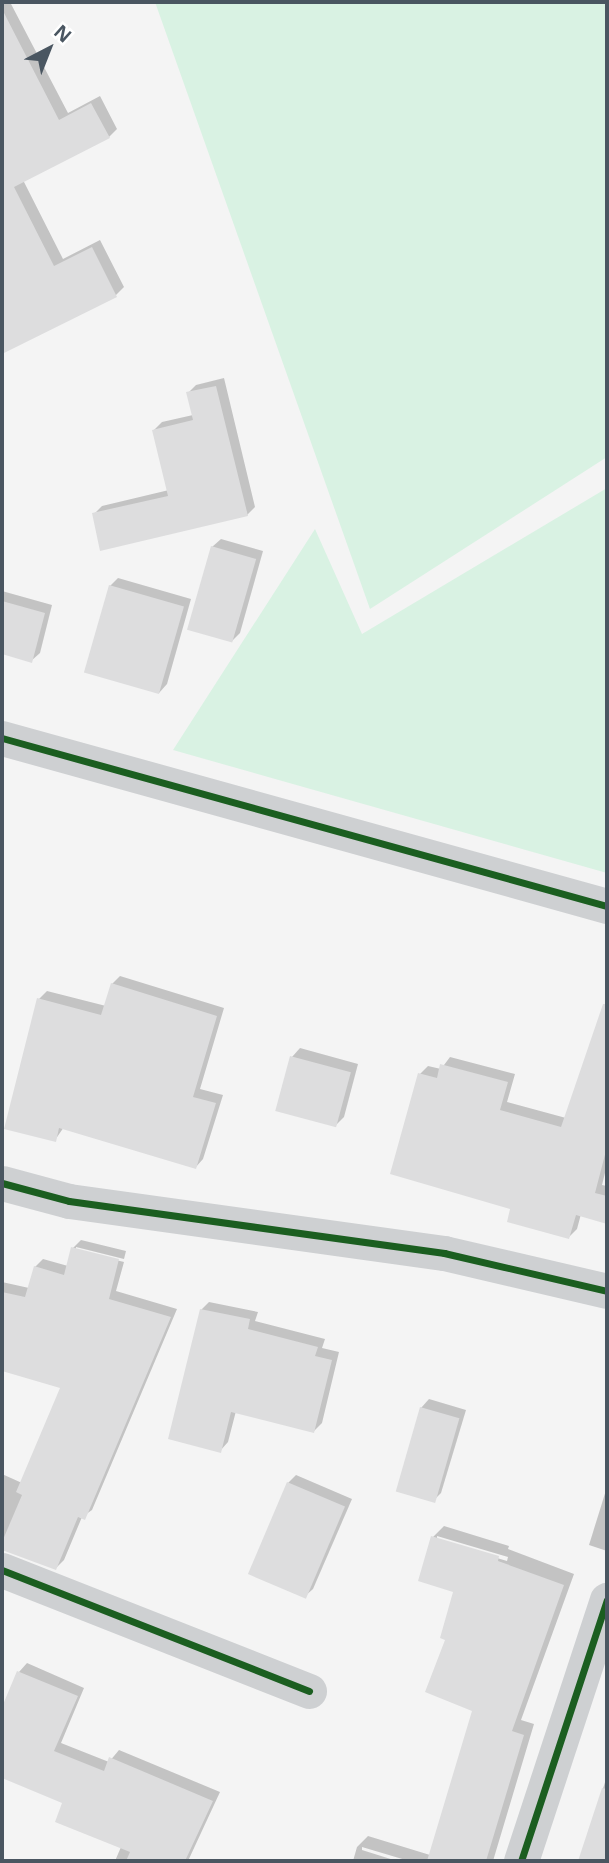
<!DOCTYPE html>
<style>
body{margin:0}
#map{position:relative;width:609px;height:1863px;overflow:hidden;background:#f4f4f4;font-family:"Open Sans",sans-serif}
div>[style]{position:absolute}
.green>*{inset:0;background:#d9f2e3}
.shadow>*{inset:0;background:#0003}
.building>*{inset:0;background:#ddddde;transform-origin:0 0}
.street>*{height:35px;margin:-17.5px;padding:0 17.5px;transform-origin:17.5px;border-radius:17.5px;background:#ced0d2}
.cycleway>*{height:7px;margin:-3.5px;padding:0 3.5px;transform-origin:3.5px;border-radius:3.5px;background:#1b5e20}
span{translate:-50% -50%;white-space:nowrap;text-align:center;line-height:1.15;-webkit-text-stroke:7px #fff;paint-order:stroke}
.frame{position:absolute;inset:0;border:4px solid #4a5661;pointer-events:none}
.north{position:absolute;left:14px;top:14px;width:70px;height:70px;-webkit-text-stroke:5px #fff;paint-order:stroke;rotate:42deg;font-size:19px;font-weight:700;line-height:28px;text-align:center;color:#4a5661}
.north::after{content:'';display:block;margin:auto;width:24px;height:32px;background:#4a5661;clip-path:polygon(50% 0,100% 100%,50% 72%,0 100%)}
</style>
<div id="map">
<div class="green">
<div style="clip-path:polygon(155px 2px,607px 2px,607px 457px,370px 609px)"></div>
<div style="clip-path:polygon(607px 488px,607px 873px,173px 750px,315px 529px,362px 634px)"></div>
</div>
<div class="shadow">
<div style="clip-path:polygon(2px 2px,10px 2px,68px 113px,100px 96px,117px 129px,109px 137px,23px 180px,63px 259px,100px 240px,124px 287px,116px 295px,2px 352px)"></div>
<div style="clip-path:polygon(224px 378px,255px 507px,247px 515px,94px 514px,102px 506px,169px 490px,154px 430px,162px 422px,193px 415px,188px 393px,196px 385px)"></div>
<div style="clip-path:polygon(221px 539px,263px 551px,240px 633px,232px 641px,212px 547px)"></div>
<div style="clip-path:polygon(118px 578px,191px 599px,167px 684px,159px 693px,110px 586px)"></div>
<div style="clip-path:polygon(2px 591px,52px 605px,40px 653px,31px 661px,2px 653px)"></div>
<div style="clip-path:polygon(120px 976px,224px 1008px,200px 1089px,223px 1095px,203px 1159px,195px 1168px,64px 1127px,55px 1140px,39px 999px,47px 991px,106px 1006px,112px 984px)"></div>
<div style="clip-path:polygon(607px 1009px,607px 1165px,602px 1185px,607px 1186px,607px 1222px,581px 1214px,577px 1229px,569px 1237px,513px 1208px,420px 1074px,428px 1066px,441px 1069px,450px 1057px,515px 1074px,507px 1102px,566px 1118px,600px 1016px)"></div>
<div style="clip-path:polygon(300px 1048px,358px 1064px,344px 1117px,336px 1125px,278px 1110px,292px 1057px)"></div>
<div style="clip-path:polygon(81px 1240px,126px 1251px,124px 1259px,76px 1247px,76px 1250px,124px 1262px,116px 1291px,177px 1309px,92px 1510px,82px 1517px,64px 1560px,56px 1568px,2px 1549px,2px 1474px,22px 1483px,62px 1387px,2px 1369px,2px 1282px,29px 1288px,35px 1267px,43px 1259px,68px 1266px,73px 1248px)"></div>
<div style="clip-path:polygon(209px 1302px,258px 1312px,255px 1321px,325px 1339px,322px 1348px,339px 1352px,322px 1423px,314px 1431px,236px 1411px,228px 1442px,220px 1451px,201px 1310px)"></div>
<div style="clip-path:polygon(429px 1399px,466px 1410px,441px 1493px,433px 1501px,421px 1408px)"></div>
<div style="clip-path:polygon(296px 1475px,352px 1499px,313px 1589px,304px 1597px,288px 1483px)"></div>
<div style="clip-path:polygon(607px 1487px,607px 1551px,589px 1545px)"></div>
<div style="clip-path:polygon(evenodd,444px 1526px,509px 1546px,508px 1549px,574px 1574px,521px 1720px,534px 1724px,493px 1861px,409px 1861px,362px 1847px,362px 1850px,397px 1861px,353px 1861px,357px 1847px,368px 1836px,430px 1855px,474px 1710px,447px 1639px,455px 1591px,433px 1537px,444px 1526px,437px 1536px,508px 1557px,507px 1561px,437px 1540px,437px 1536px)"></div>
<div style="clip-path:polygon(27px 1663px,84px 1688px,61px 1743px,109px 1762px,119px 1750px,220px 1792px,188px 1861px,115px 1861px,121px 1847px,64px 1802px,2px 1776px,2px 1712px,19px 1672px)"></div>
<div style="clip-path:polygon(607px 1776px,607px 1861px,580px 1861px)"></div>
</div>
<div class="building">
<div style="clip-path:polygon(2px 9px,59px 120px,91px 103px,110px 138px,14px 187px,54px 266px,92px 247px,117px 297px,2px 354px)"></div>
<div style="clip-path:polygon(216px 386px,248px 516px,100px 551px,92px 513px,168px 496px,152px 430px,193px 420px,186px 392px)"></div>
<div style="left:211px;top:546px;width:47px;height:87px;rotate:16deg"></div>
<div style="left:109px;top:585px;width:78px;height:91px;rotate:16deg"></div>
<div style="clip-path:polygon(2px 601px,45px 613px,32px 663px,2px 654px)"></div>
<div style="clip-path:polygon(111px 983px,217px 1016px,193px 1097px,216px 1103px,196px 1169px,59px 1128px,56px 1142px,4px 1129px,37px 998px,101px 1015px)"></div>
<div style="clip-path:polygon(603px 1004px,607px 1004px,607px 1147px,595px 1193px,607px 1196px,607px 1224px,576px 1215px,569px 1239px,507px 1222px,510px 1209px,390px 1174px,418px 1073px,437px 1078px,440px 1064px,508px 1082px,500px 1110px,561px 1127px)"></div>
<div style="left:290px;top:1056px;width:63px;height:57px;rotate:15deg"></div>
<div style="clip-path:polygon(71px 1247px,119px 1259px,109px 1299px,171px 1317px,85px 1520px,78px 1517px,56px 1570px,2px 1550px,2px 1542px,22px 1495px,16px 1492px,60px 1388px,2px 1371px,2px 1292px,25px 1297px,34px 1266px,64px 1275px)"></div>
<div style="clip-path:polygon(200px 1309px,250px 1319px,248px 1329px,318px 1347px,315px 1356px,332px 1360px,314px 1433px,231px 1412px,221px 1453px,168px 1439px)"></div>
<div style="left:420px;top:1407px;width:41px;height:88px;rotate:16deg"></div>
<div style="left:287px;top:1482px;width:63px;height:100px;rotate:23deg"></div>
<div style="clip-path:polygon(431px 1536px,499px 1556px,498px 1561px,564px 1585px,512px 1731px,524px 1735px,486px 1861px,427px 1861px,472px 1711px,425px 1692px,445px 1640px,440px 1638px,453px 1592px,418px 1581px)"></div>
<div style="clip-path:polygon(17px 1671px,78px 1696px,54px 1751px,104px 1771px,109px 1757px,213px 1801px,185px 1861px,126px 1861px,130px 1852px,55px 1822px,62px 1803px,2px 1778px,2px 1707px)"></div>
<div style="clip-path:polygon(602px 1788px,607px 1789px,607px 1861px,578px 1861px)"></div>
</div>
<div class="street">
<div style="left:2px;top:738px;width:628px;rotate:15.52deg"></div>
<div style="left:2px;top:1183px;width:69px;rotate:15deg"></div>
<div style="left:69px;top:1201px;width:379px;rotate:7.9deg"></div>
<div style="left:444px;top:1253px;width:167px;rotate:13.1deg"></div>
<div style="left:2px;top:1570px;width:330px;rotate:21.5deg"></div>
<div style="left:521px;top:1861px;width:275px;rotate:-71.8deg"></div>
</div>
<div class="cycleway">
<div style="left:2px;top:738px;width:628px;rotate:15.52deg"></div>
<div style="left:2px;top:1183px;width:69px;rotate:15deg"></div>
<div style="left:69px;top:1201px;width:379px;rotate:7.9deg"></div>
<div style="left:444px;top:1253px;width:167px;rotate:13.1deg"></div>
<div style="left:2px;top:1570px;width:330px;rotate:21.5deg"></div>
<div style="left:521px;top:1861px;width:275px;rotate:-71.8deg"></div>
</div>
<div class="frame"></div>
<div class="north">N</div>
</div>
